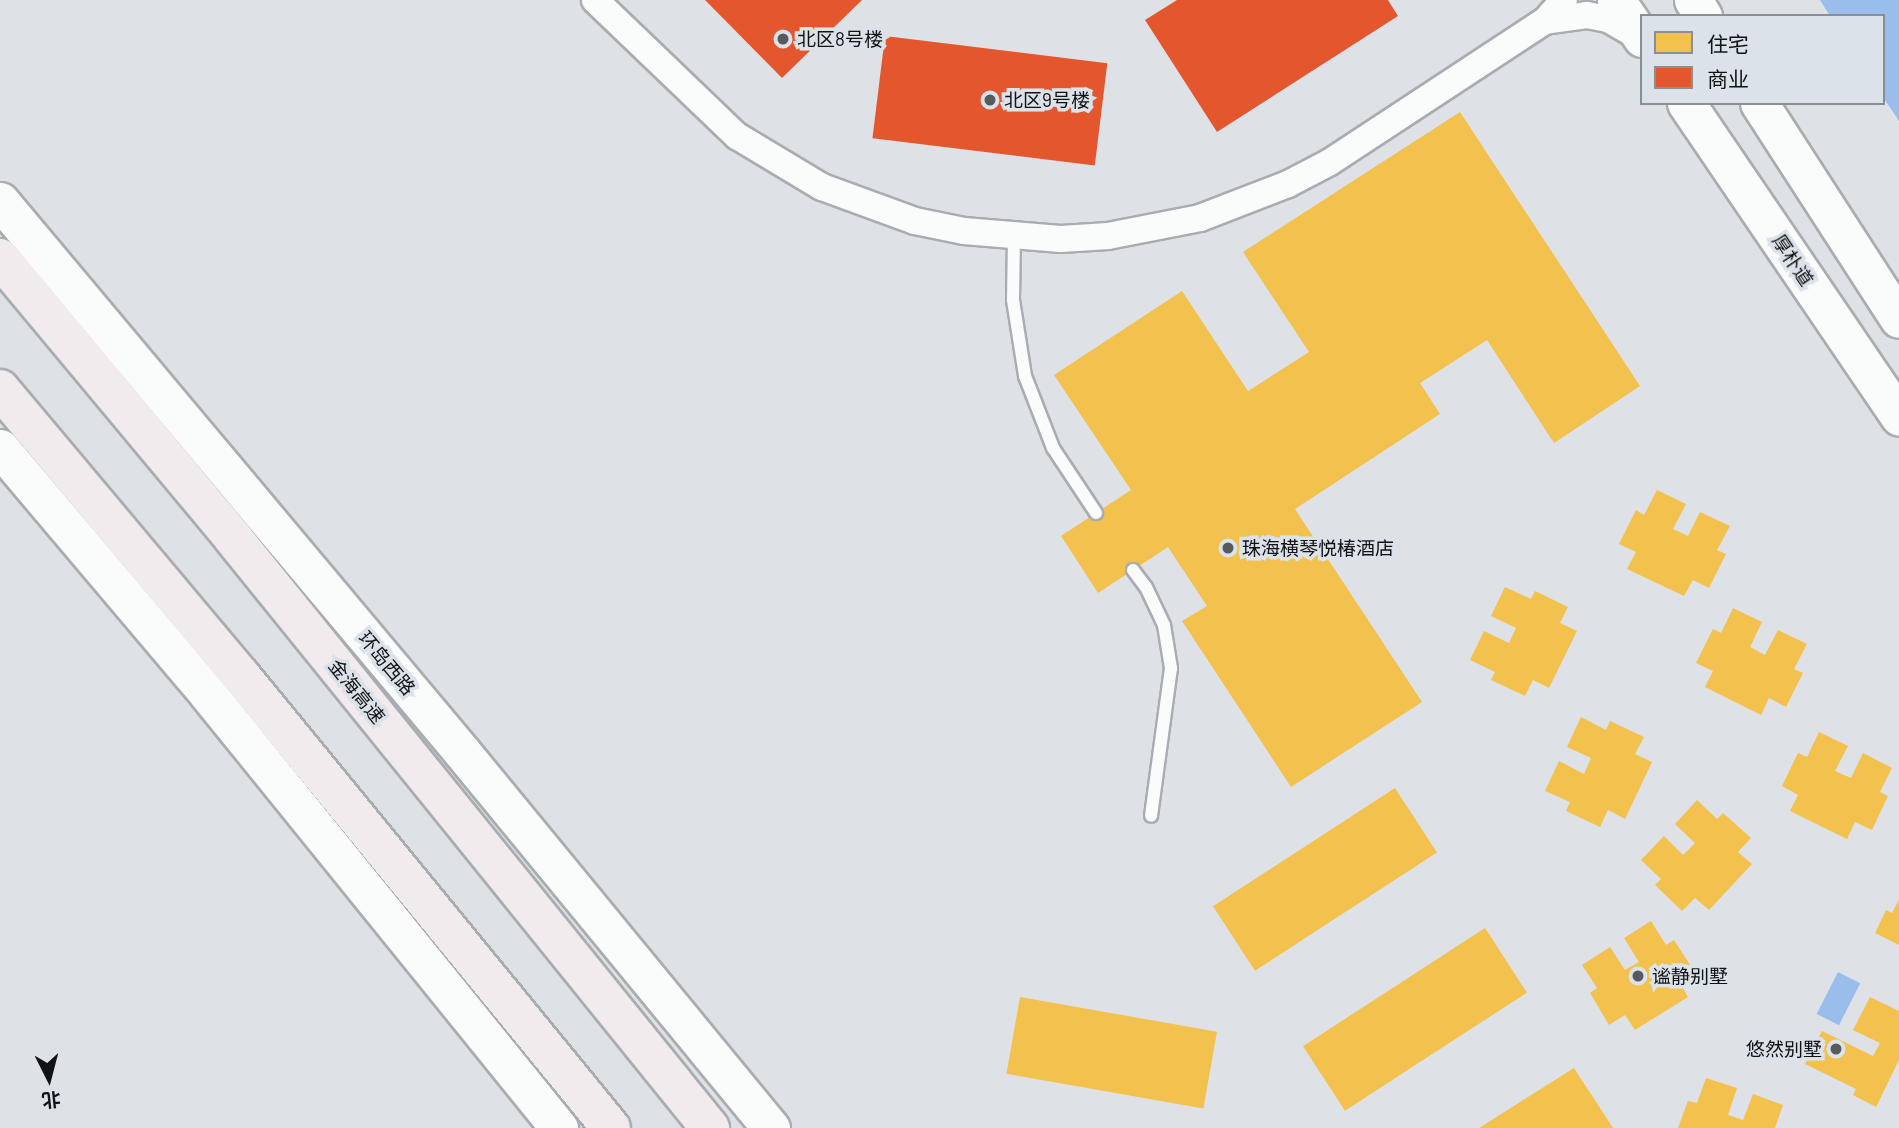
<!DOCTYPE html>
<meta charset="utf-8">
<style>
body{margin:0}
#map{position:relative;width:1899px;height:1128px;overflow:hidden;background:#dee2e6;font-family:Barlow,"Noto Sans SC",sans-serif}
div>[style]{position:absolute}
.water>*{inset:0;background:#99beec;transform-origin:0 0}
.homes>*{inset:0;background:#f2c14e;transform-origin:0 0}
.shops>*{inset:0;background:#e4572e;transform-origin:0 0}
.roads{filter:drop-shadow(2px 0 #a9acb0) drop-shadow(-2px 0 #a9acb0) drop-shadow(0 2px #a9acb0) drop-shadow(0 -2px #a9acb0)}
.lane>*{height:12px;margin:-6px;padding:0 6px;transform-origin:6px;border-radius:6px;background:#fafbfb}
.street>*{height:26px;margin:-13px;padding:0 13px;transform-origin:13px;border-radius:13px;background:#fafbfb}
.secondary>*{height:37px;margin:-18.5px;padding:0 18.5px;transform-origin:18.5px;border-radius:18.5px;background:#fafbfb}
.highway>*{height:38px;margin:-19px;padding:0 19px;transform-origin:19px;border-radius:19px;background:#f1ebed}
.dots>*{width:19px;height:19px;translate:-50% -50%;box-sizing:border-box;border:4px solid #dbe2e9;border-radius:50%}
span{translate:-50% -50%;white-space:nowrap;text-align:center;line-height:1.15;-webkit-text-stroke:7px #dbe2e9;paint-order:stroke}
.poi-label{font-size:19px;color:#101214}
.left{translate:0 -50%;text-align:left}
.right{translate:-100% -50%;text-align:right}
.street-label{font-size:19px;color:#101214}
.legend{position:absolute;left:1640px;top:14px;width:245px;height:91px;box-sizing:border-box;background:#dbe2e9;border:2px solid #8a8f94;margin:0;padding:9px 12px;list-style:none;font-size:21px;color:#101214}
.legend li{display:flex;align-items:center;gap:14px;height:35px}
.legend b{width:35px;border:2px solid #8a8f94}
.north{position:absolute;left:14px;top:1044px;width:70px;height:70px;-webkit-text-stroke:5px #dbe2e9;paint-order:stroke;rotate:174deg;font-size:19px;font-weight:700;line-height:28px;text-align:center;color:#101214}
.north::after{content:'';display:block;margin:auto;width:24px;height:32px;background:#101214;clip-path:polygon(50% 0,100% 100%,50% 72%,0 100%)}
</style>
<div id="map">
<div class="water">
<div style="clip-path:polygon(1820px 0,1899px 0,1899px 121px,1883px 97px,1883px 16px,1830px 16px)"></div>
<div style="left:1838px;top:972px;width:25px;height:47px;rotate:27deg"></div>
</div>
<div class="homes">
<div style="clip-path:polygon(1460px 112px,1640px 386px,1554px 443px,1487px 340px,1420px 383px,1440px 414px,1295px 509px,1422px 702px,1291px 787px,1182px 621px,1207px 606px,1168px 547px,1098px 593px,1061px 536px,1131px 490px,1054px 375px,1182px 291px,1248px 391px,1309px 352px,1243px 252px)"></div>
<div style="clip-path:polygon(1657px 490px,1686px 504px,1673px 529px,1688px 536px,1700px 512px,1730px 526px,1717px 550px,1726px 554px,1709px 588px,1693px 580px,1684px 596px,1627px 569px,1636px 552px,1619px 544px,1636px 510px,1644px 515px)"></div>
<div style="clip-path:polygon(1505px 587px,1531px 599px,1535px 591px,1568px 607px,1560px 623px,1577px 631px,1549px 688px,1533px 680px,1525px 696px,1491px 680px,1495px 672px,1470px 660px,1484px 631px,1509px 643px,1516px 628px,1491px 616px)"></div>
<div style="clip-path:polygon(1733px 608px,1762px 622px,1750px 647px,1765px 655px,1778px 630px,1807px 644px,1794px 669px,1803px 673px,1786px 707px,1769px 698px,1761px 715px,1705px 687px,1713px 671px,1696px 663px,1713px 629px,1721px 633px)"></div>
<div style="clip-path:polygon(1581px 717px,1606px 730px,1610px 721px,1644px 737px,1635px 754px,1652px 762px,1625px 819px,1608px 810px,1600px 827px,1566px 811px,1570px 802px,1545px 791px,1559px 761px,1584px 774px,1591px 758px,1567px 747px)"></div>
<div style="clip-path:polygon(1819px 732px,1848px 746px,1835px 771px,1851px 778px,1863px 753px,1892px 768px,1880px 792px,1888px 796px,1872px 830px,1855px 822px,1847px 839px,1790px 811px,1798px 795px,1782px 786px,1798px 753px,1807px 757px)"></div>
<div style="left:1395px;top:788px;width:77px;height:217px;rotate:57deg"></div>
<div style="clip-path:polygon(1697px 800px,1717px 819px,1723px 813px,1751px 838px,1738px 852px,1752px 864px,1709px 910px,1695px 898px,1682px 911px,1655px 885px,1661px 879px,1641px 860px,1664px 836px,1683px 855px,1695px 843px,1675px 824px)"></div>
<div style="clip-path:polygon(1899px 900px,1899px 945px,1875px 933px,1886px 910px,1892px 913px)"></div>
<div style="clip-path:polygon(1651px 921px,1666px 945px,1674px 940px,1694px 971px,1679px 981px,1688px 997px,1635px 1030px,1625px 1015px,1609px 1025px,1590px 993px,1597px 988px,1582px 965px,1610px 947px,1625px 970px,1639px 962px,1624px 938px)"></div>
<div style="left:1485px;top:928px;width:77px;height:217px;rotate:57deg"></div>
<div style="left:1020px;top:997px;width:200px;height:78px;rotate:10deg"></div>
<div style="clip-path:polygon(1870px 997px,1899px 1011px,1899px 1060px,1876px 1107px,1853px 1095px,1856px 1089px,1805px 1064px,1822px 1031px,1873px 1056px,1880px 1043px,1853px 1030px)"></div>
<div style="clip-path:polygon(1574px 1068px,1613px 1128px,1479px 1128px)"></div>
<div style="clip-path:polygon(1706px 1078px,1737px 1088px,1728px 1115px,1743px 1120px,1753px 1094px,1783px 1105px,1775px 1128px,1678px 1128px,1688px 1101px,1697px 1103px)"></div>
</div>
<div class="shops">
<div style="clip-path:polygon(705px 0,862px 0,782px 78px)"></div>
<div style="clip-path:polygon(1177px 0,1388px 0,1398px 16px,1217px 132px,1145px 20px)"></div>
<div style="left:885px;top:36px;width:224px;height:103px;rotate:7deg"></div>
</div>
<div class="roads">
<div class="lane">
<div style="left:1014px;top:237px;width:63px;rotate:90.9deg"></div>
<div style="left:1013px;top:300px;width:77px;rotate:81deg"></div>
<div style="left:1025px;top:376px;width:77px;rotate:68.7deg"></div>
<div style="left:1053px;top:448px;width:78px;rotate:56.5deg"></div>
<div style="left:1133px;top:570px;width:21px;rotate:53deg"></div>
<div style="left:1146px;top:587px;width:42px;rotate:64.7deg"></div>
<div style="left:1164px;top:625px;width:44px;rotate:80.8deg"></div>
<div style="left:1171px;top:668px;width:149px;rotate:97.7deg"></div>
</div>
<div class="street">
<div style="left:595px;top:0;width:197px;rotate:43.8deg"></div>
<div style="left:737px;top:136px;width:99px;rotate:31deg"></div>
<div style="left:822px;top:187px;width:99px;rotate:20.1deg"></div>
<div style="left:915px;top:221px;width:50px;rotate:11.5deg"></div>
<div style="left:964px;top:231px;width:97px;rotate:4.7deg"></div>
<div style="left:1061px;top:239px;width:47px;rotate:-3.7deg"></div>
<div style="left:1108px;top:236px;width:94px;rotate:-11.1deg"></div>
<div style="left:1200px;top:218px;width:94px;rotate:-21.1deg"></div>
<div style="left:1288px;top:184px;width:47px;rotate:-27.6deg"></div>
<div style="left:1330px;top:162px;width:257px;rotate:-33.3deg"></div>
<div style="left:1545px;top:21px;width:28px;rotate:-48deg"></div>
<div style="left:1545px;top:21px;width:42px;rotate:-8.1deg"></div>
<div style="left:1587px;top:15px;width:21px;rotate:11deg"></div>
<div style="left:1608px;top:19px;width:32px;rotate:30deg"></div>
</div>
<div class="secondary">
<div style="left:1616px;top:0;width:46px;rotate:55.6deg"></div>
<div style="left:1693px;top:0;width:19px;rotate:58deg"></div>
<div style="left:1686px;top:103px;width:379px;rotate:55.8deg"></div>
<div style="left:1759px;top:103px;width:257px;rotate:57.1deg"></div>
<div style="left:0;top:201px;width:719px;rotate:50.02deg"></div>
<div style="left:462px;top:752px;width:487px;rotate:50.6deg"></div>
<div style="left:0;top:448px;width:321px;rotate:49.8deg"></div>
<div style="left:207px;top:693px;width:560px;rotate:51.02deg"></div>
</div>
<div class="highway">
<div style="left:0;top:258px;width:364px;rotate:50.2deg"></div>
<div style="left:233px;top:538px;width:759px;rotate:51.05deg"></div>
<div style="left:0;top:389px;width:375px;rotate:50deg"></div>
<div style="left:241px;top:676px;width:584px;rotate:50.7deg"></div>
</div>
</div>
<div class="dots">
<div style="left:783px;top:39px;background:#585b5e"></div>
<div style="left:990px;top:100px;background:#585b5e"></div>
<div style="left:1228px;top:548px;background:#585b5e"></div>
<div style="left:1638px;top:976px;background:#585b5e"></div>
<div style="left:1836px;top:1049px;background:#585b5e"></div>
</div>
<div class="poi-label">
<span class="left" style="left:797px;top:39px">北区8号楼</span>
<span class="left" style="left:1004px;top:100px">北区9号楼</span>
<span class="left" style="left:1242px;top:548px">珠海横琴悦椿酒店</span>
<span class="left" style="left:1652px;top:976px">谧静别墅</span>
<span class="right" style="left:1822px;top:1049px">悠然别墅</span>
</div>
<div class="street-label">
<span style="left:1793px;top:260px;rotate:56deg">厚朴道</span>
<span style="left:387px;top:663px;rotate:50deg">环岛西路</span>
<span style="left:357px;top:691px;rotate:51deg">金海高速</span>
</div>
<ul class="legend">
<li><b style="height:19px;background:#f2c14e"></b>住宅</li>
<li><b style="height:19px;background:#e4572e"></b>商业</li>
</ul>
<div class="north">北</div>
</div>
